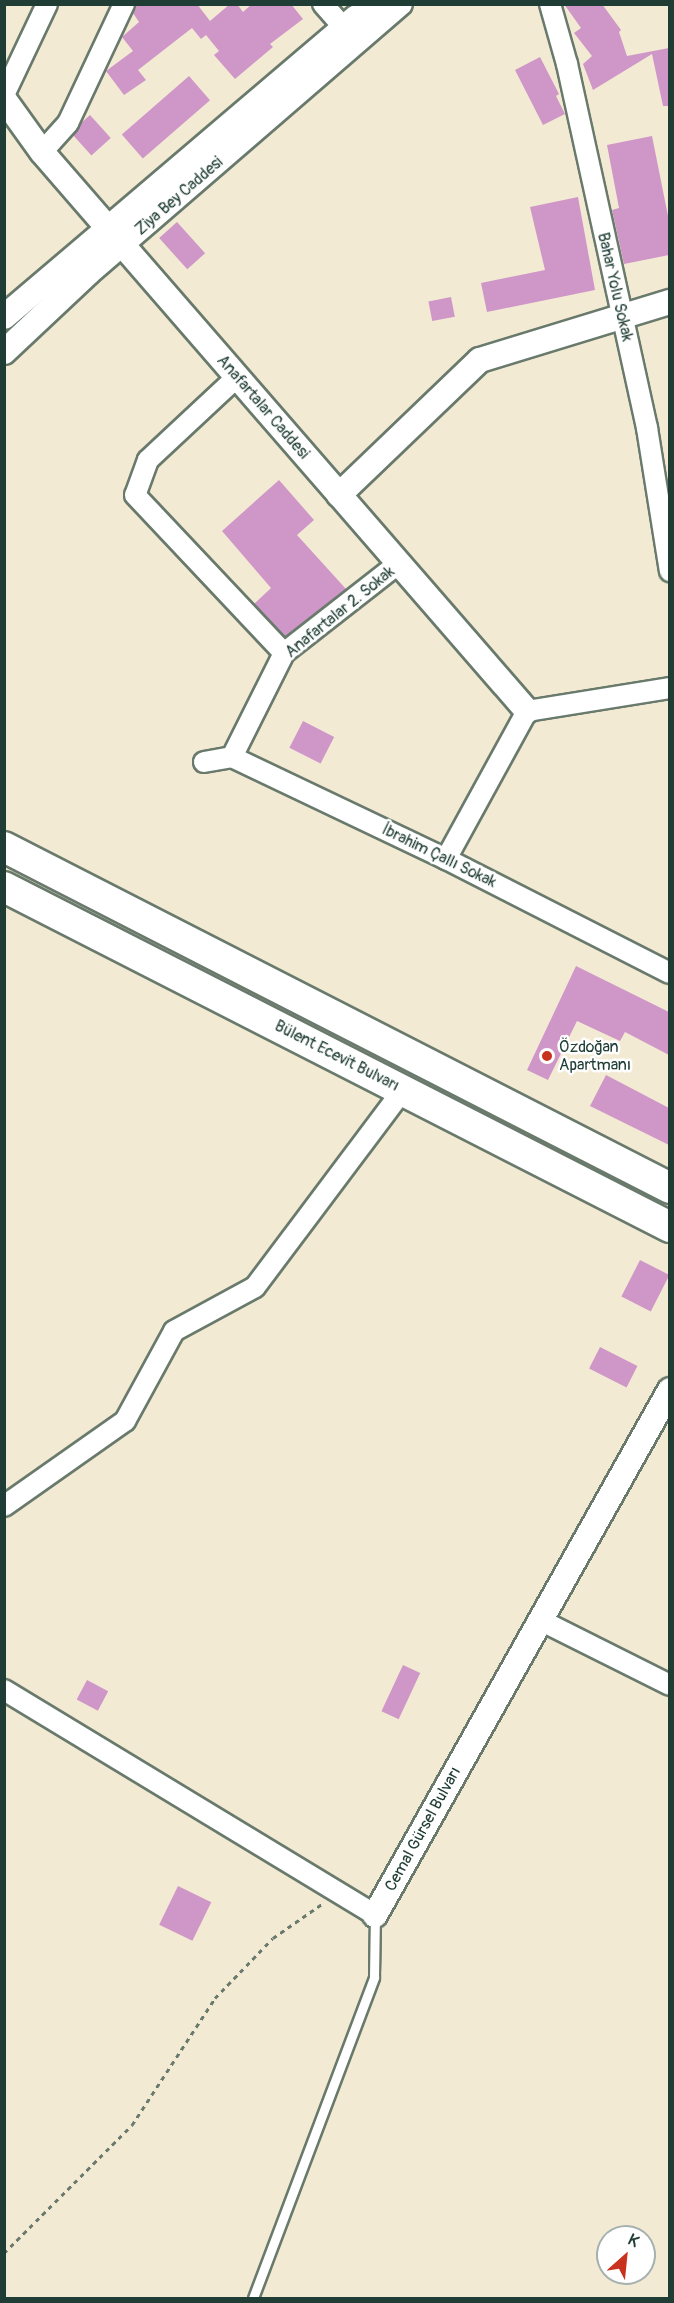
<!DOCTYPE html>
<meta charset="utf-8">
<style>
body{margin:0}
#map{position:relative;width:674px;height:2303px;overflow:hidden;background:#f3ead4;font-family:Pangolin,sans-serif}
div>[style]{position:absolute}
.building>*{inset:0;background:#cf96c8;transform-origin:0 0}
.path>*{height:3px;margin-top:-1.5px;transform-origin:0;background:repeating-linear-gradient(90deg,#697a6c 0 4.5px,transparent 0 9px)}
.roads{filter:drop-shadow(2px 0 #697a6c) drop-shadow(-2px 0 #697a6c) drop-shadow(0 2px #697a6c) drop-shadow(0 -2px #697a6c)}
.service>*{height:9px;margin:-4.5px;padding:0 4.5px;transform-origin:4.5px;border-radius:4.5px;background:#fff}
.minor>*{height:20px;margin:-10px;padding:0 10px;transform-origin:10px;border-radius:10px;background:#fff}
.tertiary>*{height:24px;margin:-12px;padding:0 12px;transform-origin:12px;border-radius:12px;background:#fff}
.primary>*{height:30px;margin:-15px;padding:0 15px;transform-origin:15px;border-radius:15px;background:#fff}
.dots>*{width:16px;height:16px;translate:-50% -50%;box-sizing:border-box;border:3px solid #fff;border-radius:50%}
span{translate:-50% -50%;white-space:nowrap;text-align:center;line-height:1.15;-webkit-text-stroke:5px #fff;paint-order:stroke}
.street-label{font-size:16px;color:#1f3d34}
.poi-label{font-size:16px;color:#1f3d34}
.left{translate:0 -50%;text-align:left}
.frame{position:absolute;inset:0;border:6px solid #1f3d34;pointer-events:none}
.north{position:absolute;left:596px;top:2225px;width:60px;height:60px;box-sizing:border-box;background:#fff;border:2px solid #a5b1ae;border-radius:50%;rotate:27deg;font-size:16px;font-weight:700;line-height:24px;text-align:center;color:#1f3d34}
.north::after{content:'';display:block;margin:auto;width:21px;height:27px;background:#c8321e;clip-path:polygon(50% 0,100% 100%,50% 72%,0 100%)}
</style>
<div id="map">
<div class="building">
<div style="clip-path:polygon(136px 4px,197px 4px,210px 21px,230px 4px,237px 4px,243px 12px,252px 4px,291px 4px,303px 19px,270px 44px,273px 47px,235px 79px,214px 55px,219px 51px,206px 35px,201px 39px,192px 28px,138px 70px,146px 80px,124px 95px,106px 71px,133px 51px,122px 37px,139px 22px,133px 13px)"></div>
<div style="clip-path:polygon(564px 4px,602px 4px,621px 30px,619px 32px,627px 56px,669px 48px,669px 106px,663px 106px,652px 54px,593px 90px,583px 64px,592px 56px,574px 33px,581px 28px)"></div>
<div style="clip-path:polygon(540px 57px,559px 94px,556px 96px,565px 114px,543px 125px,515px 70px)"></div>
<div style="left:189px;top:76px;width:32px;height:89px;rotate:49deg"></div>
<div style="left:90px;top:115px;width:31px;height:26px;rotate:48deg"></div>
<div style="clip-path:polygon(652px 136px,669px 221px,669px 255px,624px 264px,612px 210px,619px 208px,607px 145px)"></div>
<div style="clip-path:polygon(578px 197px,595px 290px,487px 312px,481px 283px,545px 270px,530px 207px)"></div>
<div style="left:177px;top:222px;width:42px;height:24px;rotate:48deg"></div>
<div style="left:451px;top:297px;width:20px;height:23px;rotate:79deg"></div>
<div style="clip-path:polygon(279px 480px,314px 520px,297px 535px,346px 589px,285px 637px,254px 604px,271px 588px,222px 531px)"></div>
<div style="left:303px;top:721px;width:35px;height:30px;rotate:27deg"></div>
<div style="clip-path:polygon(576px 966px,669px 1012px,669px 1055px,625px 1032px,620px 1041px,577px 1021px,548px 1080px,527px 1070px)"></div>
<div style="clip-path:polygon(606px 1075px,669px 1108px,669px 1145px,590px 1106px)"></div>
<div style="left:640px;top:1260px;width:33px;height:41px;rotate:27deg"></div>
<div style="left:600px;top:1347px;width:42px;height:24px;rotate:27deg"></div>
<div style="left:403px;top:1665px;width:19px;height:51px;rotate:25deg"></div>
<div style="left:87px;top:1680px;width:24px;height:22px;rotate:28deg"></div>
<div style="left:178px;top:1886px;width:37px;height:43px;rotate:26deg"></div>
</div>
<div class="path">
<div style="left:4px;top:2253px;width:181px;rotate:-45deg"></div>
<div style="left:132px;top:2125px;width:152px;rotate:-56.8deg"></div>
<div style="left:215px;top:1998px;width:83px;rotate:-46deg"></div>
<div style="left:273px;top:1938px;width:60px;rotate:-34.8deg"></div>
</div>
<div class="roads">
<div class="service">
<div style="left:253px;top:2298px;width:343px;rotate:-69.3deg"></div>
<div style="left:374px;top:1977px;width:62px;rotate:-89.1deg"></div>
</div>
<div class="minor">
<div style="left:323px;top:4px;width:45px;rotate:48.6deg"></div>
<div style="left:550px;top:4px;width:62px;rotate:74.2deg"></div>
<div style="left:567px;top:64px;width:373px;rotate:77.6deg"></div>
<div style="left:647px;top:428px;width:145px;rotate:80.9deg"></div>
<div style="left:357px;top:17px;width:19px;rotate:-43deg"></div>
<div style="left:4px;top:95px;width:101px;rotate:-64.7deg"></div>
<div style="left:42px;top:152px;width:39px;rotate:-48deg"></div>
<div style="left:68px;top:123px;width:132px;rotate:-64.8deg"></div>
<div style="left:237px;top:377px;width:122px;rotate:137deg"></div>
<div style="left:148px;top:460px;width:37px;rotate:110deg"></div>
<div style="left:135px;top:495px;width:217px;rotate:46.7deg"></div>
<div style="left:232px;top:757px;width:116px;rotate:-63.4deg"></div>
<div style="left:284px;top:653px;width:146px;rotate:-38deg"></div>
<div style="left:204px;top:762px;width:28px;rotate:-10deg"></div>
<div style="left:232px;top:757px;width:237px;rotate:25.5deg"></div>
<div style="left:446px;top:859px;width:251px;rotate:27deg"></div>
<div style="left:446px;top:859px;width:169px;rotate:-61.3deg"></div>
<div style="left:527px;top:711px;width:145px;rotate:-9.1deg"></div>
<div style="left:4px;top:1506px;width:148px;rotate:-35.1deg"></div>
<div style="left:125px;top:1421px;width:102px;rotate:-61.4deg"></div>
<div style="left:174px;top:1331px;width:92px;rotate:-28.5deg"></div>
<div style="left:255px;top:1287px;width:246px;rotate:-53.1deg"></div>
<div style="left:540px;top:1620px;width:145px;rotate:26.6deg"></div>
<div style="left:4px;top:1690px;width:434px;rotate:31.2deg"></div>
</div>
<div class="tertiary">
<div style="left:4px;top:99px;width:65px;rotate:54.4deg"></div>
<div style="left:42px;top:152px;width:740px;rotate:49.05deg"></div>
<div style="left:4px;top:317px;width:463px;rotate:-40.4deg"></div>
<div style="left:4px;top:352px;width:115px;rotate:-43.2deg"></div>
<div style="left:88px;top:273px;width:412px;rotate:-40.8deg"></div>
<div style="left:339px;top:495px;width:195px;rotate:-43.8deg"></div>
<div style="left:480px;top:360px;width:199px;rotate:-17deg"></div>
<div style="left:375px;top:1915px;width:602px;rotate:-60.67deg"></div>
</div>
<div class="primary">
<div style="left:4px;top:847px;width:748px;rotate:27.11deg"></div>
<div style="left:4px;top:887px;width:748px;rotate:27.04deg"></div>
</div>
</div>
<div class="dots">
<div style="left:547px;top:1056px;background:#c8321e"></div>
</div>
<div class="street-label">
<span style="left:179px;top:196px;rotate:-41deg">Ziya Bey Caddesi</span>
<span style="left:615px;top:287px;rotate:77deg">Bahar Yolu Sokak</span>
<span style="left:263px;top:407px;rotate:49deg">Anafartalar Caddesi</span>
<span style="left:340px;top:612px;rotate:-39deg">Anafartalar 2. Sokak</span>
<span style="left:439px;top:856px;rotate:26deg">İbrahim Çallı Sokak</span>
<span style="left:337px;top:1056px;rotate:27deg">Bülent Ecevit Bulvarı</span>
<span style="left:423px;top:1829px;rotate:-61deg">Cemal Gürsel Bulvarı</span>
</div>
<div class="poi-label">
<span class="left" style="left:559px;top:1056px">Özdoğan<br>Apartmanı</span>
</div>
<div class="frame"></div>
<div class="north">K</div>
</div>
